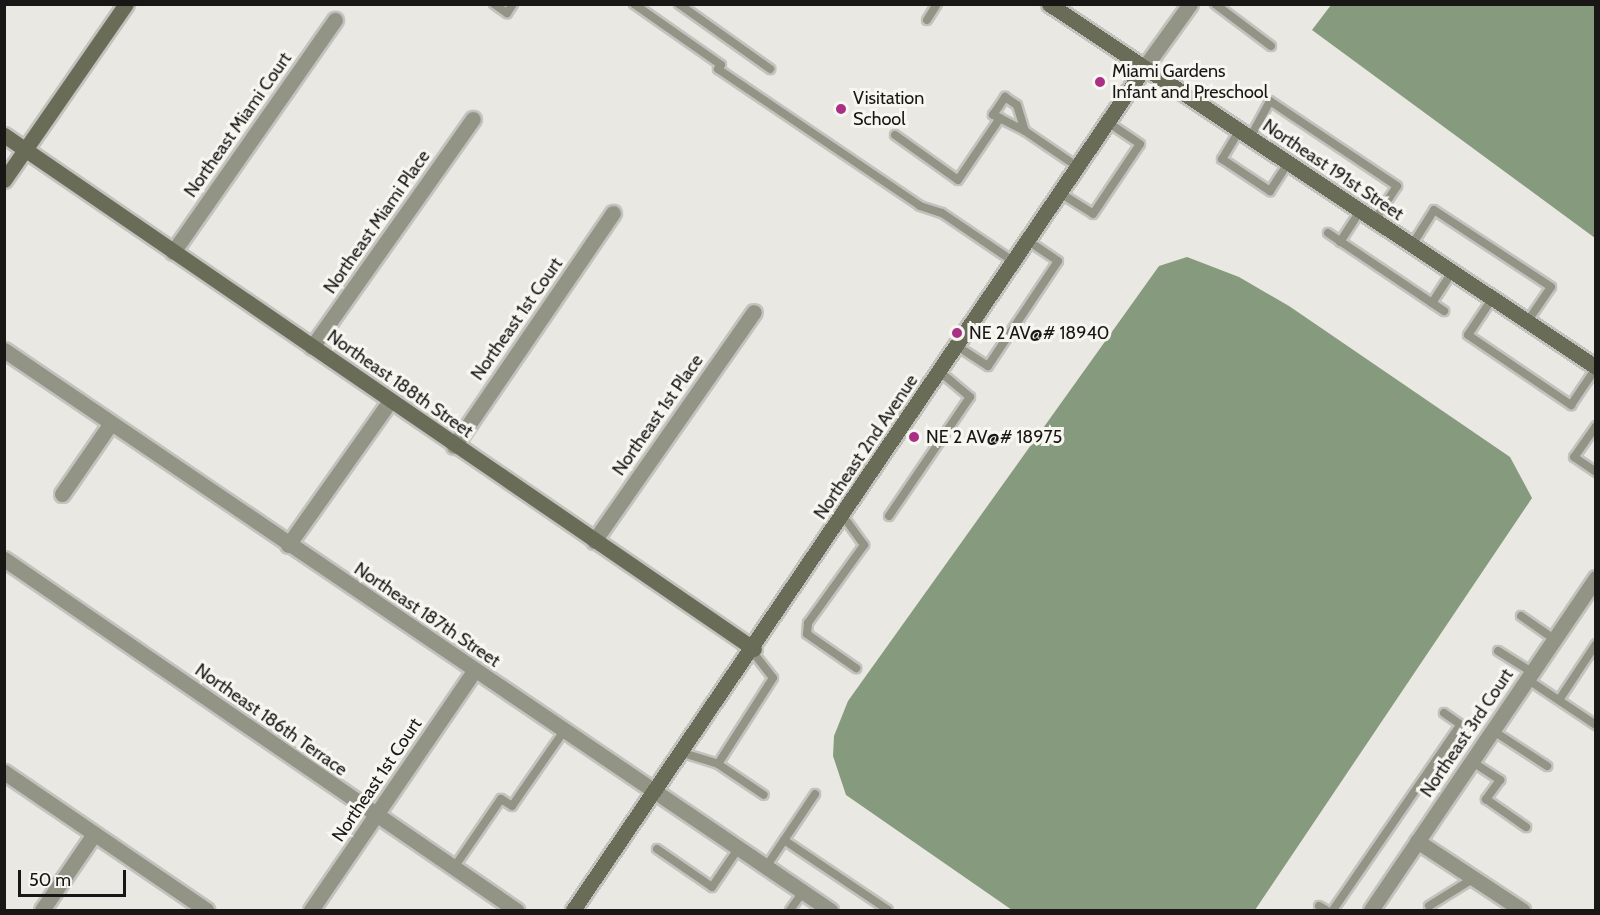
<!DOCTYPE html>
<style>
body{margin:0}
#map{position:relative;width:1600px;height:915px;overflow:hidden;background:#eae8e3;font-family:Cabin,sans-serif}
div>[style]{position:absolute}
.water>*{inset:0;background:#869a7d}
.roads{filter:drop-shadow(2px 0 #c4c2be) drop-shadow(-2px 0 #c4c2be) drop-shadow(0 2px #c4c2be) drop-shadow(0 -2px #c4c2be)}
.lane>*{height:8px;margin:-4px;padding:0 4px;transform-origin:4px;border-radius:4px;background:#929485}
.street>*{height:15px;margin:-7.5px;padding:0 7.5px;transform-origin:7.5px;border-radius:7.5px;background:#929485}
.secondary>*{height:15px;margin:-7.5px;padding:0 7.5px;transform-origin:7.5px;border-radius:7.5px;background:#696c56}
.dots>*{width:16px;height:16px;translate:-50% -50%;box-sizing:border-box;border:3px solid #f7f6f1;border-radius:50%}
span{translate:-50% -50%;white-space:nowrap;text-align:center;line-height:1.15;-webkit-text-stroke:6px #f7f6f1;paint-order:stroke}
.poi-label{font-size:18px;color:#181715}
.left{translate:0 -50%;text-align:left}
.street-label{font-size:18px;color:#181715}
.frame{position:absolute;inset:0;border:6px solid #181715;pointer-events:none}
.scale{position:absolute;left:18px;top:870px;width:108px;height:27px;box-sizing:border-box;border:3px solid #181715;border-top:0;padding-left:8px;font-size:18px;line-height:21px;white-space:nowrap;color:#181715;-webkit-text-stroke:4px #f7f6f1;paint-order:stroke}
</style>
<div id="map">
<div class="water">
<div style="clip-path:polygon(1331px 5px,1595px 5px,1595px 238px,1312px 30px)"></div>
<div style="clip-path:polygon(1187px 257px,1239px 277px,1289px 306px,1510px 457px,1532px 498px,1255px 910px,1012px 910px,846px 795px,833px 756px,834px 736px,848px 701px,1159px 266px)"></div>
</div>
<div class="roads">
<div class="lane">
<div style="left:494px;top:4px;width:16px;rotate:35deg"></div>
<div style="left:507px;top:13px;width:11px;rotate:-56deg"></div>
<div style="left:634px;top:4px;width:106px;rotate:35deg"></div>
<div style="left:721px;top:65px;width:5px;rotate:127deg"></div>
<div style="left:718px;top:69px;width:244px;rotate:34.1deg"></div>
<div style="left:920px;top:206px;width:23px;rotate:18deg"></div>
<div style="left:942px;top:213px;width:87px;rotate:34.2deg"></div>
<div style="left:679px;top:4px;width:112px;rotate:35.5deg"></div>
<div style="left:1215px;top:4px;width:70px;rotate:36.9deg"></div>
<div style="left:927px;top:20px;width:19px;rotate:-58deg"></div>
<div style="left:1025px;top:131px;width:36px;rotate:-153deg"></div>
<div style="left:993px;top:115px;width:22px;rotate:-56deg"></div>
<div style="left:1005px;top:97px;width:14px;rotate:34deg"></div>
<div style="left:1017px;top:105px;width:27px;rotate:73deg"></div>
<div style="left:1025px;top:131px;width:64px;rotate:34.2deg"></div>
<div style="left:1239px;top:131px;width:33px;rotate:121deg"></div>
<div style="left:1222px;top:159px;width:58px;rotate:33.7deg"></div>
<div style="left:1270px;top:191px;width:33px;rotate:-57deg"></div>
<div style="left:895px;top:135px;width:77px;rotate:35.5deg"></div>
<div style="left:958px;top:180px;width:75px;rotate:-55.9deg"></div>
<div style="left:1250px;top:138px;width:42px;rotate:-61.6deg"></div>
<div style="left:1270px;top:101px;width:153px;rotate:33.8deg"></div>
<div style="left:1397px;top:186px;width:42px;rotate:123.3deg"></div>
<div style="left:1060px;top:193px;width:39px;rotate:32deg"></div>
<div style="left:1093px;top:214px;width:84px;rotate:-56.1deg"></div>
<div style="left:1140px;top:144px;width:40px;rotate:-146deg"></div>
<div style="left:1328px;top:233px;width:140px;rotate:33.9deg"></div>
<div style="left:1340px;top:242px;width:37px;rotate:-57deg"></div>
<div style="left:1412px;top:245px;width:41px;rotate:-57.8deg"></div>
<div style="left:1434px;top:210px;width:140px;rotate:33.3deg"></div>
<div style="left:1551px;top:287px;width:42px;rotate:124.4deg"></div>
<div style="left:1492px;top:299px;width:43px;rotate:123.7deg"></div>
<div style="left:1468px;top:335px;width:125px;rotate:34.2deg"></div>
<div style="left:1571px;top:405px;width:45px;rotate:-56deg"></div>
<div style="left:1432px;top:303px;width:37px;rotate:-57deg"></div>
<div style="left:957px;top:346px;width:37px;rotate:33deg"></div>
<div style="left:988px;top:366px;width:126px;rotate:-56.3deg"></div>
<div style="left:1058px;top:261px;width:36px;rotate:-146deg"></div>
<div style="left:1596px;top:426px;width:38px;rotate:125deg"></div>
<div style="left:1574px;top:457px;width:27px;rotate:34deg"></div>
<div style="left:843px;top:516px;width:36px;rotate:54deg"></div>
<div style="left:864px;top:545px;width:96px;rotate:125.7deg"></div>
<div style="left:808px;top:623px;width:11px;rotate:95deg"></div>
<div style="left:807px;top:634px;width:60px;rotate:34.8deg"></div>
<div style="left:889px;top:516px;width:144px;rotate:-55.8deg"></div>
<div style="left:970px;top:397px;width:39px;rotate:-140deg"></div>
<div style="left:1521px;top:616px;width:40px;rotate:34.9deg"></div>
<div style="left:752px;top:651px;width:34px;rotate:52deg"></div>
<div style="left:773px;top:678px;width:102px;rotate:122.6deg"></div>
<div style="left:718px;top:764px;width:55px;rotate:34deg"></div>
<div style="left:1498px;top:651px;width:39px;rotate:32deg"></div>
<div style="left:1527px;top:679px;width:83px;rotate:33.7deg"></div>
<div style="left:1559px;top:700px;width:67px;rotate:-56.5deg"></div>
<div style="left:1444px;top:713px;width:28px;rotate:35deg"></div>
<div style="left:1492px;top:730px;width:66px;rotate:33.2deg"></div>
<div style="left:683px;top:753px;width:37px;rotate:17deg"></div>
<div style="left:1471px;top:761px;width:35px;rotate:33deg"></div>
<div style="left:1500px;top:780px;width:24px;rotate:126deg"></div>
<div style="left:1486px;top:799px;width:49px;rotate:35deg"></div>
<div style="left:784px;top:840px;width:125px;rotate:33.9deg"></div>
<div style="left:657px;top:849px;width:67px;rotate:34.6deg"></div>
<div style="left:712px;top:887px;width:46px;rotate:-55.6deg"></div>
<div style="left:766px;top:867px;width:88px;rotate:-56.1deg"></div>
<div style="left:453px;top:869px;width:85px;rotate:-55.6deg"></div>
<div style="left:501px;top:799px;width:13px;rotate:32deg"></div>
<div style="left:512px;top:806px;width:91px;rotate:-55.3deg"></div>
<div style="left:1319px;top:906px;width:8px;rotate:30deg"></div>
<div style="left:1429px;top:906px;width:53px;rotate:-31.9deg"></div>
<div style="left:790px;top:910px;width:22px;rotate:-54deg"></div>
<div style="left:1333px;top:910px;width:224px;rotate:-55.5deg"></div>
</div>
<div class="street">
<div style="left:1144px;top:68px;width:79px;rotate:-54.3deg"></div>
<div style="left:173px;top:252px;width:283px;rotate:-55.1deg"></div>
<div style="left:312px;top:347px;width:279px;rotate:-54.8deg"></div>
<div style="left:4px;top:350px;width:998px;rotate:34.14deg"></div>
<div style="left:454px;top:446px;width:282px;rotate:-55.7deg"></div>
<div style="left:62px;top:494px;width:86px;rotate:-55.4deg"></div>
<div style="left:594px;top:541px;width:279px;rotate:-55.1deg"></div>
<div style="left:288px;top:545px;width:176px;rotate:-54.7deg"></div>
<div style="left:4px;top:559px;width:621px;rotate:34.43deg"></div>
<div style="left:4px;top:772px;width:245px;rotate:34.3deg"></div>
<div style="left:1417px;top:841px;width:126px;rotate:33.3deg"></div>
<div style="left:42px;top:910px;width:92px;rotate:-55.6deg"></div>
<div style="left:311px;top:910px;width:289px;rotate:-55.7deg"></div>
<div style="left:1371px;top:910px;width:401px;rotate:-55.9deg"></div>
</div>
<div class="secondary">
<div style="left:1049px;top:4px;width:656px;rotate:33.57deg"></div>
<div style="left:4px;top:135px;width:909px;rotate:34.42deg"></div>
<div style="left:4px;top:180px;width:214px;rotate:-55.3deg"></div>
<div style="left:573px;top:910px;width:1017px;rotate:-55.86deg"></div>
</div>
</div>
<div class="dots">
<div style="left:1100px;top:82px;background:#a93085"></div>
<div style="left:841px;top:109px;background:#a93085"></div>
<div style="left:957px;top:333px;background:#a93085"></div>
<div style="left:914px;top:437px;background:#a93085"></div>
</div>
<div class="poi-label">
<span class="left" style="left:1112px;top:82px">Miami Gardens<br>Infant and Preschool</span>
<span class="left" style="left:853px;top:109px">Visitation<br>School</span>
<span class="left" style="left:969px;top:333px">NE 2 AV@# 18940</span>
<span class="left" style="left:926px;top:437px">NE 2 AV@# 18975</span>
</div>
<div class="street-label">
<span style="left:238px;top:125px;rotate:-55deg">Northeast Miami Court</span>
<span style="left:1333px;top:170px;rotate:34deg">Northeast 191st Street</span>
<span style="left:377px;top:222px;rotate:-55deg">Northeast Miami Place</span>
<span style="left:517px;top:319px;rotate:-55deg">Northeast 1st Court</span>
<span style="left:400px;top:384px;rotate:35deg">Northeast 188th Street</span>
<span style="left:658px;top:415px;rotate:-55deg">Northeast 1st Place</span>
<span style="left:866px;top:447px;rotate:-56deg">Northeast 2nd Avenue</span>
<span style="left:427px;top:615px;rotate:34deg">Northeast 187th Street</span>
<span style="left:271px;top:720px;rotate:35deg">Northeast 186th Terrace</span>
<span style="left:1467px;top:733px;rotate:-56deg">Northeast 3rd Court</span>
<span style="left:377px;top:780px;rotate:-56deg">Northeast 1st Court</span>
</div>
<div class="frame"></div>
<div class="scale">50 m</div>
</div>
